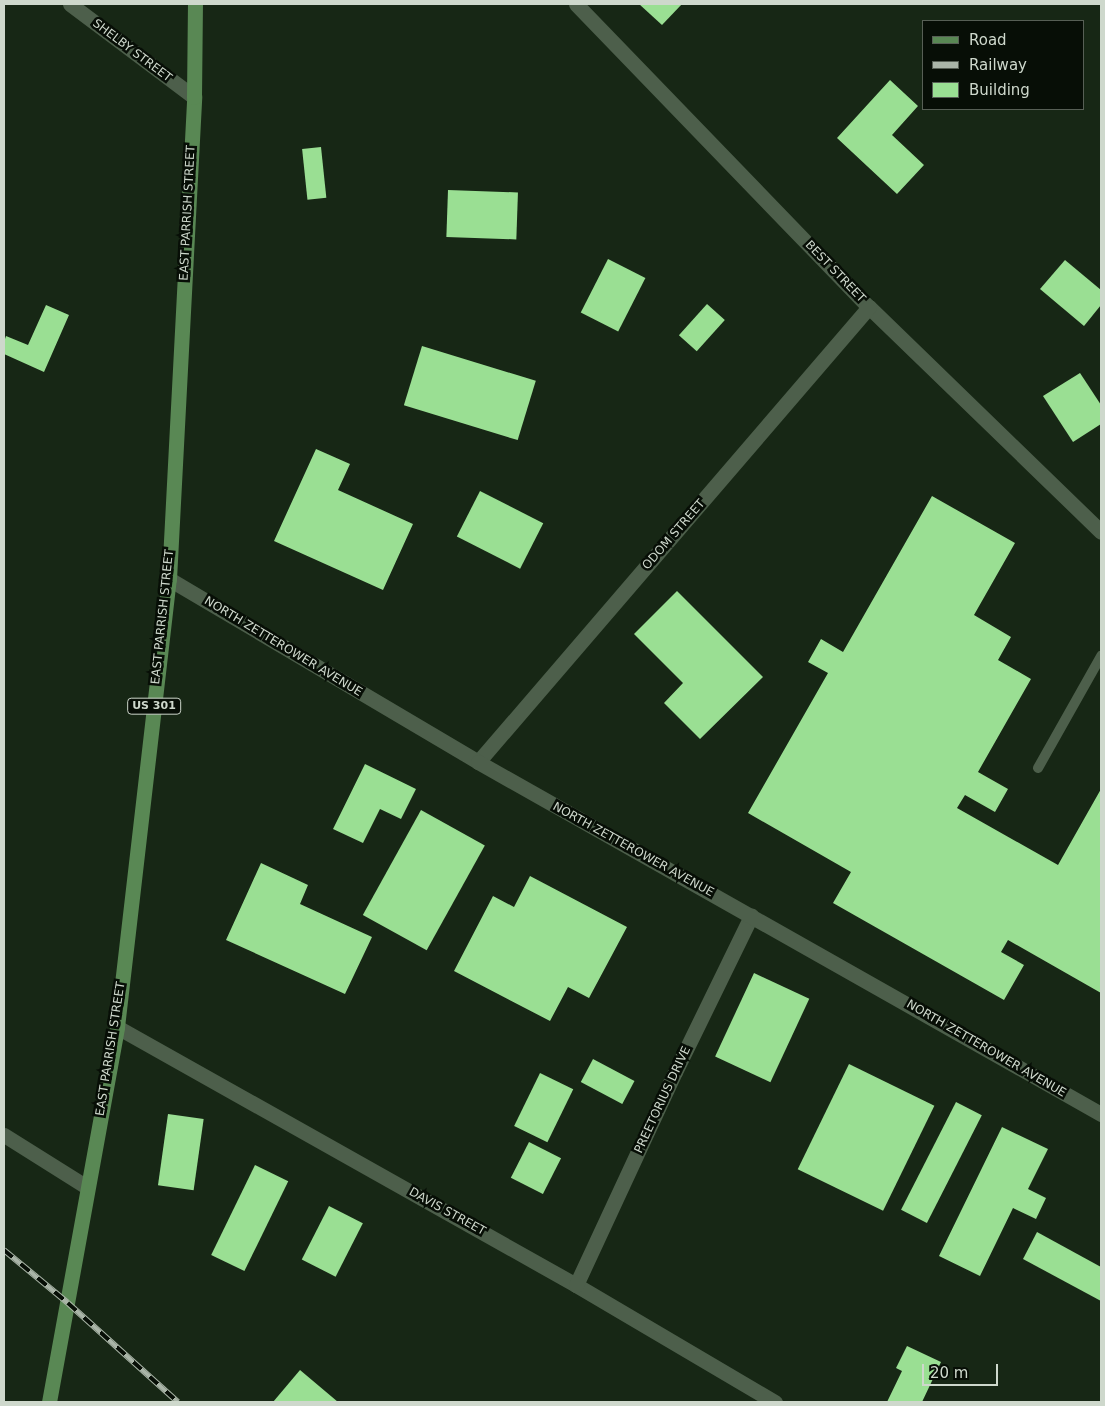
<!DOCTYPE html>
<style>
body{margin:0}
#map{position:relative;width:1105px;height:1406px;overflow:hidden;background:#172715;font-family:"DejaVu Sans",sans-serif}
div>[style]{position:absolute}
.building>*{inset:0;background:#9adf93;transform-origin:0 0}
.lane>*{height:10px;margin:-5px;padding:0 5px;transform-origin:5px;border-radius:5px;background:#4d5f4b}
.street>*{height:15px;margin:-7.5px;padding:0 7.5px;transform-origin:7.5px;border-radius:7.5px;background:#4d5f4b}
.secondary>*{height:15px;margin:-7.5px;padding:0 7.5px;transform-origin:7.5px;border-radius:7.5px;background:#4d5f4b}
.primary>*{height:15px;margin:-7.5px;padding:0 7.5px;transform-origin:7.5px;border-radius:7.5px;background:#598854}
.rail>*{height:5.5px;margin-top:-2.75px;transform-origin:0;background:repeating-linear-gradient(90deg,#070e06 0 11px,#aab5a8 0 22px);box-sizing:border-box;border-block:1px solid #aab5a8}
span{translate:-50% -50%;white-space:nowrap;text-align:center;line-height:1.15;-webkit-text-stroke:5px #070e06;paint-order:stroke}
.shield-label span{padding:1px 4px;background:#070e06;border:1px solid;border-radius:4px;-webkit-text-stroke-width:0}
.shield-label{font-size:11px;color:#ced8cc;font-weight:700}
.street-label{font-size:12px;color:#ced8cc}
.frame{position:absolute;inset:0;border:5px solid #ced8cc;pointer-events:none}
.legend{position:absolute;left:922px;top:20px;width:162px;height:90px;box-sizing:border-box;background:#070e06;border:1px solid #575f55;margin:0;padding:6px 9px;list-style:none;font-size:15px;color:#ced8cc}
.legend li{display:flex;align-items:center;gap:10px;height:25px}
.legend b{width:25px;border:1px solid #575f55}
.scale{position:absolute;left:922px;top:1364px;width:76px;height:22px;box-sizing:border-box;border:2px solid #ced8cc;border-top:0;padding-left:6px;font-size:15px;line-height:18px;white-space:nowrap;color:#ced8cc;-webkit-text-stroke:4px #070e06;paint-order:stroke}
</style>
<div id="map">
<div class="building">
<div style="clip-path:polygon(639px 4px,682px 4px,662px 25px)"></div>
<div style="clip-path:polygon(890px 80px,918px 106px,892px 135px,924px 165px,897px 194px,837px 138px)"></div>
<div style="left:321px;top:147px;width:51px;height:19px;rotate:84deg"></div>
<div style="left:448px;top:190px;width:70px;height:47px;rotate:2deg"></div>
<div style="left:608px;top:259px;width:42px;height:60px;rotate:27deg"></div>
<div style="clip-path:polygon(1065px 260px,1101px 290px,1101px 305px,1084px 326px,1040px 289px)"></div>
<div style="left:707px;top:304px;width:24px;height:42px;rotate:42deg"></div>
<div style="clip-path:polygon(46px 305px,69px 315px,44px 372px,4px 354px,4px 342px,6px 336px,28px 345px)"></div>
<div style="left:422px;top:346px;width:119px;height:62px;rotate:17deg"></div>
<div style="clip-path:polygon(1080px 373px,1101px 405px,1101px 424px,1073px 442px,1043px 396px)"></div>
<div style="clip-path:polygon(316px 449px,350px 464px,338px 490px,413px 524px,383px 590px,274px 541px)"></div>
<div style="left:480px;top:491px;width:71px;height:51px;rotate:27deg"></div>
<div style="clip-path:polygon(932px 496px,1015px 543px,974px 615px,1011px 637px,998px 660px,1031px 679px,978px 772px,1008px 789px,995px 812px,965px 795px,957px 808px,1058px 865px,1101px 789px,1101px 993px,1008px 940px,1001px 952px,1024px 965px,1004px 1000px,833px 903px,851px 872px,748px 813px,828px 673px,808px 662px,821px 639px,843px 652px)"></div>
<div style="clip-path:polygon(677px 591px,763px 677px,700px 739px,664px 703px,683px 683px,634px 634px)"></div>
<div style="clip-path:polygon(365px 764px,416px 789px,401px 819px,380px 809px,363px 843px,333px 829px)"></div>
<div style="left:421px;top:810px;width:73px;height:120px;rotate:29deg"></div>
<div style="clip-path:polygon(261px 863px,308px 885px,300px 904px,372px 937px,345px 994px,226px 940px)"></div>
<div style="clip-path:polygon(530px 876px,627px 927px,589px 998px,568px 987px,550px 1021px,454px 971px,493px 896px,514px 907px)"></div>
<div style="left:754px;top:973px;width:61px;height:92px;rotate:25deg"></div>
<div style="left:593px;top:1059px;width:47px;height:26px;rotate:28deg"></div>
<div style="left:849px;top:1064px;width:95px;height:117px;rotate:26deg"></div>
<div style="left:540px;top:1073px;width:37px;height:59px;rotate:26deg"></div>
<div style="left:956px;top:1102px;width:29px;height:121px;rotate:27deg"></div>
<div style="left:168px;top:1114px;width:36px;height:72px;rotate:8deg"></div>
<div style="clip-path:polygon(1002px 1127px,1048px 1149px,1028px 1189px,1046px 1198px,1036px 1219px,1013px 1208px,980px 1276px,939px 1256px)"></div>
<div style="left:529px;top:1142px;width:36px;height:40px;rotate:27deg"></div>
<div style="left:255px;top:1165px;width:37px;height:100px;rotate:26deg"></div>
<div style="left:329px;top:1206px;width:38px;height:60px;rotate:27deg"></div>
<div style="clip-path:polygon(1037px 1232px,1101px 1267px,1101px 1301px,1023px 1259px)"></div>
<div style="clip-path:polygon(907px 1346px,941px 1362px,922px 1402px,887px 1402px,902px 1371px,896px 1368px)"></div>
<div style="clip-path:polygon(300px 1370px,338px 1402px,273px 1402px)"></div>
</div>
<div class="lane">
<div style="left:1038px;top:768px;width:129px;rotate:-60.6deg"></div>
</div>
<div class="street">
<div style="left:70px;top:4px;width:155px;rotate:36.9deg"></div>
<div style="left:576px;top:4px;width:421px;rotate:46deg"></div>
<div style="left:869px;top:307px;width:323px;rotate:44.1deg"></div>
<div style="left:478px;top:762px;width:600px;rotate:-49.33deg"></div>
<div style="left:117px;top:1027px;width:527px;rotate:29.34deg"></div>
<div style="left:576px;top:1285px;width:231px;rotate:30.5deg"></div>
<div style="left:4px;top:1135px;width:98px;rotate:32.1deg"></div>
<div style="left:576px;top:1285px;width:235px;rotate:-65.1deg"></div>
<div style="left:675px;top:1072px;width:174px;rotate:-64deg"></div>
</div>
<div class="secondary">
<div style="left:169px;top:579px;width:359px;rotate:30.6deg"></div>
<div style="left:478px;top:762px;width:716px;rotate:29.47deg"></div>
</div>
<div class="primary">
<div style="left:49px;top:1402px;width:381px;rotate:-79.7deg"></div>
<div style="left:117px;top:1027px;width:451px;rotate:-83.4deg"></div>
<div style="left:169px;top:579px;width:483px;rotate:-87deg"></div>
<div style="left:194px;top:97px;width:93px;rotate:-89.4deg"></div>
</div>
<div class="rail">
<div style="left:4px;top:1250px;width:83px;rotate:39.6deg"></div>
<div style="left:68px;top:1303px;width:148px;rotate:42deg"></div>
</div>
<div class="shield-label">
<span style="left:154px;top:706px">US 301</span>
</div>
<div class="street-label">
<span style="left:132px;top:51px;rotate:37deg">SHELBY STREET</span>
<span style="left:188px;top:213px;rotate:-87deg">EAST PARRISH STREET</span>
<span style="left:835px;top:272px;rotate:46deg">BEST STREET</span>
<span style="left:674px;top:535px;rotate:-49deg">ODOM STREET</span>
<span style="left:163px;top:617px;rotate:-84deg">EAST PARRISH STREET</span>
<span style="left:283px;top:647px;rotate:31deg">NORTH ZETTEROWER AVENUE</span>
<span style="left:633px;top:850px;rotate:29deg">NORTH ZETTEROWER AVENUE</span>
<span style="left:111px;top:1049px;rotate:-81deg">EAST PARRISH STREET</span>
<span style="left:986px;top:1049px;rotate:30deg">NORTH ZETTEROWER AVENUE</span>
<span style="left:663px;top:1100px;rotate:-65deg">PREETORIUS DRIVE</span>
<span style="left:447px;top:1212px;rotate:29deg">DAVIS STREET</span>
</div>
<div class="frame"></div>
<ul class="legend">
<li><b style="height:6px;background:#598854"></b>Road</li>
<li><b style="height:6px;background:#aab5a8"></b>Railway</li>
<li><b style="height:14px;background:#9adf93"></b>Building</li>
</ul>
<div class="scale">20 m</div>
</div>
